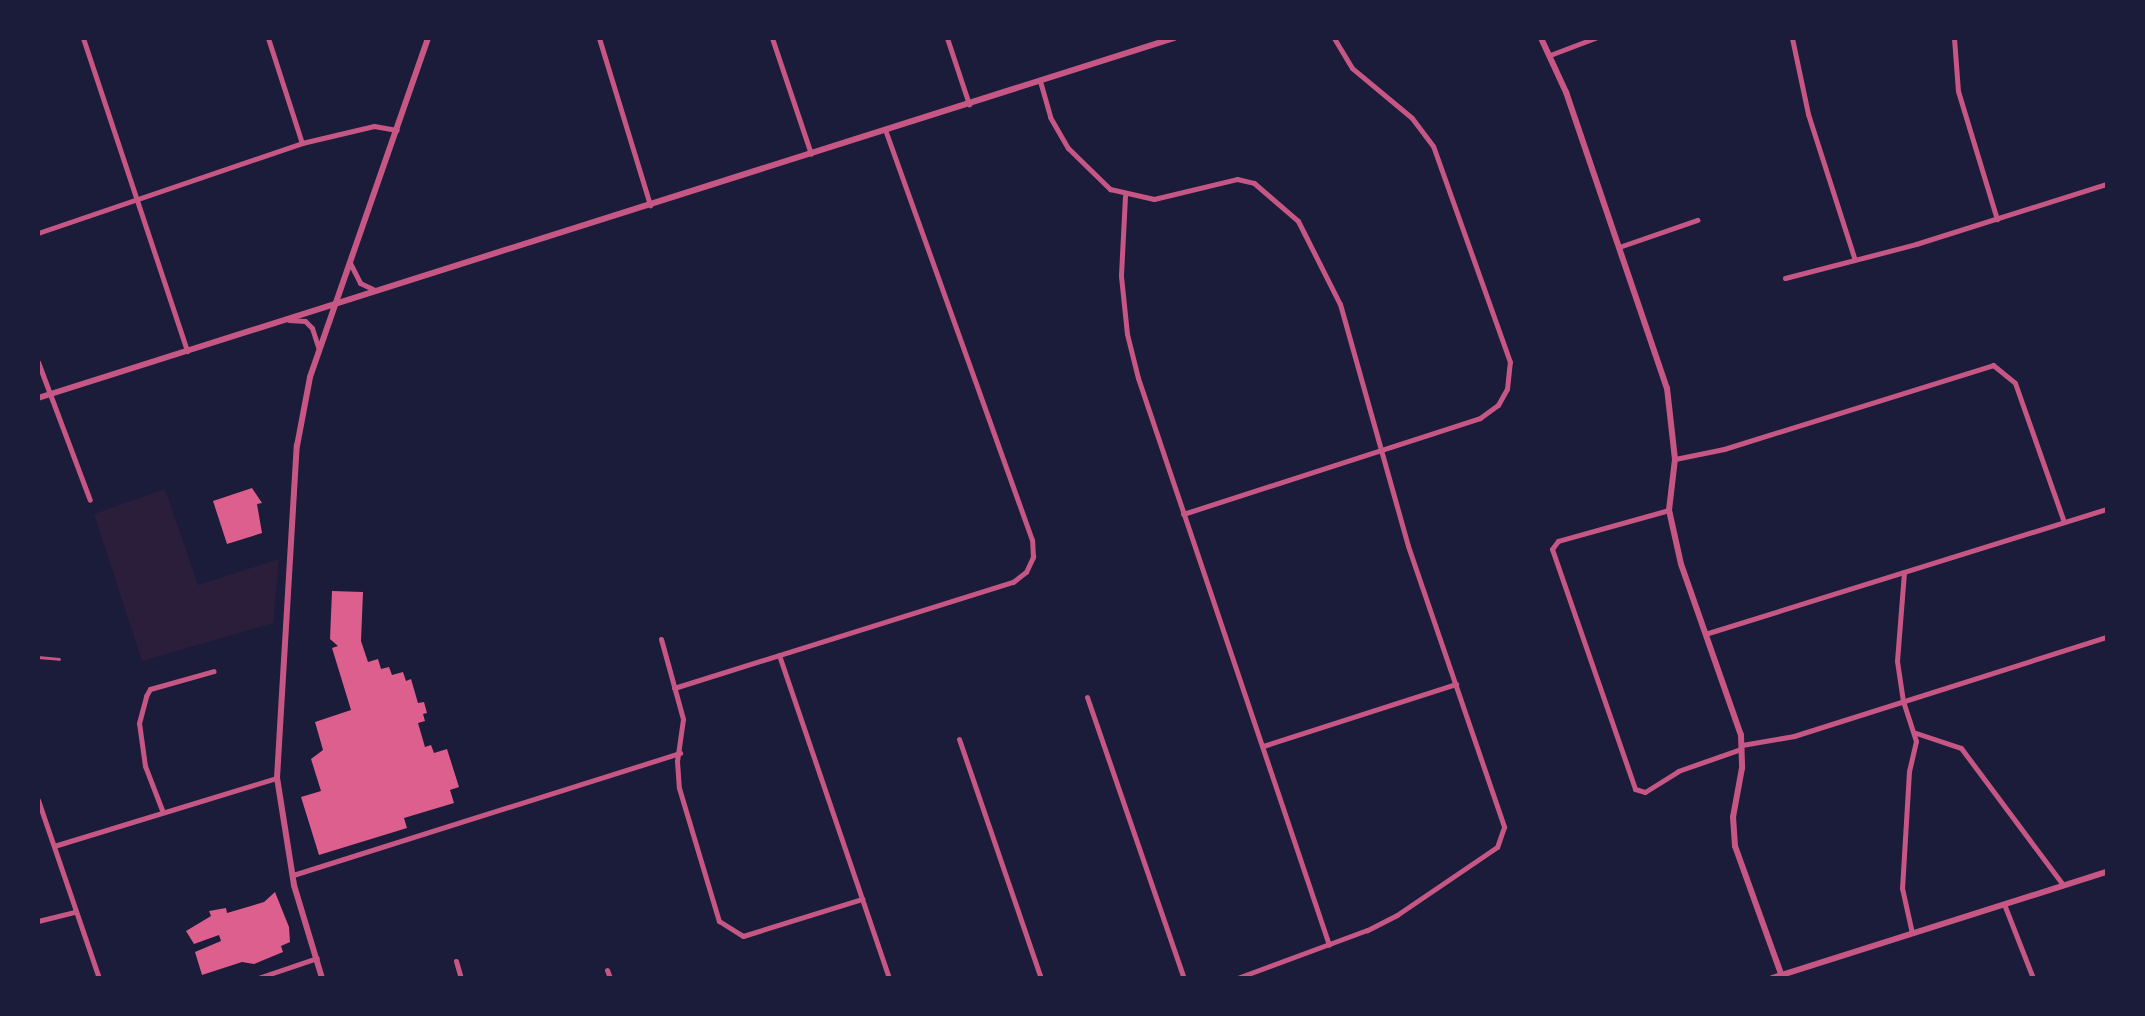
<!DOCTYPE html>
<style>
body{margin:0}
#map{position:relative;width:2145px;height:1016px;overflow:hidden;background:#1b1b3a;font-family:Barlow,sans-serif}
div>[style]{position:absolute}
.green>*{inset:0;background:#2a1e3b}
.building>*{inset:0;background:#dd5f8e}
.service>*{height:2.5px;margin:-1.25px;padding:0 1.25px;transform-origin:1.25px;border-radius:1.25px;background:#c65784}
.minor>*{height:5px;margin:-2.5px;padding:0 2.5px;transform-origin:2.5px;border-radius:2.5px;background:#c65784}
.tertiary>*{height:6px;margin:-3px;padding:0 3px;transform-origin:3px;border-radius:3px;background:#c65784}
span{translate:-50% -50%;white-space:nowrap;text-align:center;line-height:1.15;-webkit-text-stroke:7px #1b1b3a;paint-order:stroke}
.frame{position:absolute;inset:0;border:40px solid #1b1b3a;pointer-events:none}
</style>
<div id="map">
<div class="green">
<div style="clip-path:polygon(165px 489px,198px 585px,279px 559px,273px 623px,142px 661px,94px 514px)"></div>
</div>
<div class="building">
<div style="clip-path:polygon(252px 488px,262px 503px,257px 504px,262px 533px,227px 544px,213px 501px)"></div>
<div style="clip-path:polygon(332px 591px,363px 592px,361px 641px,368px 662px,378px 659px,381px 669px,389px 667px,392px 675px,403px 672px,406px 681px,411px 679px,418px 703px,424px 702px,427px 713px,423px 714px,425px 721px,418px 723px,425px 747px,431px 745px,434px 753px,447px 749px,459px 787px,450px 790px,454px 803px,404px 818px,407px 828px,319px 855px,301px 797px,321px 791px,311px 759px,323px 750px,315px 722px,351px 710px,332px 648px,338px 646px,330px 639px)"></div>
<div style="clip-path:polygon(275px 892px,289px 927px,290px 942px,281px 946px,283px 952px,254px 964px,242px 962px,202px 975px,195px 952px,221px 941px,219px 935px,194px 944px,186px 931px,211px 916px,209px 911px,226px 908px,227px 913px,264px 902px)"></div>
</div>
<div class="service">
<div style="left:38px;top:657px;width:21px;rotate:5deg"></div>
</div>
<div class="minor">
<div style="left:83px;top:38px;width:330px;rotate:71.6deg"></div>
<div style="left:268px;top:38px;width:110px;rotate:72.1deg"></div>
<div style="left:599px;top:38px;width:175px;rotate:73deg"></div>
<div style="left:772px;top:38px;width:122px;rotate:71.4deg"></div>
<div style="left:947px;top:38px;width:70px;rotate:71.6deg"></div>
<div style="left:1792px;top:38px;width:78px;rotate:78.1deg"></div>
<div style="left:1808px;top:114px;width:153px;rotate:72.2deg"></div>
<div style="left:1954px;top:38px;width:53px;rotate:85.7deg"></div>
<div style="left:1958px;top:91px;width:134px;rotate:73.1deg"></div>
<div style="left:1550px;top:55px;width:48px;rotate:-20.7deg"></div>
<div style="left:1040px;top:81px;width:37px;rotate:74deg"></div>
<div style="left:1050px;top:117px;width:36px;rotate:60deg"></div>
<div style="left:1068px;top:148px;width:59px;rotate:44.3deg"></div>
<div style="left:1110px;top:189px;width:45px;rotate:12.8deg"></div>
<div style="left:1154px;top:199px;width:85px;rotate:-13.5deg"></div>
<div style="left:1237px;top:179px;width:17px;rotate:13deg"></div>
<div style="left:1254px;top:183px;width:58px;rotate:40.8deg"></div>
<div style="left:1298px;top:221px;width:93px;rotate:63.2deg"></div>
<div style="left:1340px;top:304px;width:251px;rotate:74.3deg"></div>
<div style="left:1408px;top:546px;width:297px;rotate:71.1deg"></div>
<div style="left:1504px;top:827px;width:21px;rotate:109deg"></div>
<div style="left:1497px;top:847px;width:121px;rotate:145.8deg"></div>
<div style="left:1397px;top:915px;width:34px;rotate:153deg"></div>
<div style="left:1367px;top:930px;width:139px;rotate:159.7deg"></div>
<div style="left:1125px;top:196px;width:80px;rotate:92.9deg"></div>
<div style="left:1121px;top:276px;width:58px;rotate:84.1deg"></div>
<div style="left:1127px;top:334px;width:45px;rotate:76deg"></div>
<div style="left:1138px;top:378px;width:598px;rotate:71.38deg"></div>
<div style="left:38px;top:233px;width:279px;rotate:-18.8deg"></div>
<div style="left:302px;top:143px;width:74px;rotate:-13.3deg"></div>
<div style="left:374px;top:126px;width:23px;rotate:10deg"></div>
<div style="left:1619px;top:247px;width:83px;rotate:-19.1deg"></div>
<div style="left:350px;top:263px;width:22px;rotate:63deg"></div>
<div style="left:360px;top:283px;width:17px;rotate:25deg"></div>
<div style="left:1785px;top:278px;width:135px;rotate:-14.5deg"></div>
<div style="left:1916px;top:244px;width:199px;rotate:-17.5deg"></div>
<div style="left:289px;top:320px;width:16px;rotate:4deg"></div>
<div style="left:305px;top:321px;width:10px;rotate:45deg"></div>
<div style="left:312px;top:328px;width:22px;rotate:72deg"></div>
<div style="left:38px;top:362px;width:147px;rotate:69.4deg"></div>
<div style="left:1675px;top:459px;width:50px;rotate:-11.5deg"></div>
<div style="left:1724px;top:449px;width:282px;rotate:-17.3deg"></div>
<div style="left:1993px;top:365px;width:28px;rotate:39deg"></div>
<div style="left:2015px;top:383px;width:147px;rotate:70.6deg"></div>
<div style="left:1669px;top:510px;width:115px;rotate:164.4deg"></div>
<div style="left:1558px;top:541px;width:10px;rotate:127deg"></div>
<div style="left:1552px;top:549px;width:254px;rotate:70.9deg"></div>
<div style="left:1635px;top:789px;width:10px;rotate:17deg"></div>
<div style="left:1645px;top:792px;width:39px;rotate:-32deg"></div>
<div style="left:1678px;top:771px;width:67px;rotate:-19.2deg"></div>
<div style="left:1183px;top:514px;width:312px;rotate:-17.9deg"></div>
<div style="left:1480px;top:418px;width:22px;rotate:-36deg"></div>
<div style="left:1498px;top:405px;width:18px;rotate:-61deg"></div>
<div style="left:1507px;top:389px;width:27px;rotate:-84deg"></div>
<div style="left:1510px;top:362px;width:229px;rotate:-109.6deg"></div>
<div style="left:1433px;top:146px;width:35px;rotate:-127deg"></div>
<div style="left:1412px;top:118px;width:78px;rotate:-140.2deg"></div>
<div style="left:1352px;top:68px;width:35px;rotate:-121deg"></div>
<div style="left:1904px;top:572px;width:89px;rotate:94.5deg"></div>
<div style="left:1897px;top:661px;width:40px;rotate:81.5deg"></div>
<div style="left:1903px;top:701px;width:42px;rotate:72deg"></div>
<div style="left:1916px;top:741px;width:31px;rotate:103deg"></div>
<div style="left:1909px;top:771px;width:117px;rotate:93.4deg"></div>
<div style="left:1902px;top:888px;width:46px;rotate:77.5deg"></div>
<div style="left:1705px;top:634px;width:420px;rotate:-17.3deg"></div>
<div style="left:661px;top:639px;width:83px;rotate:74.6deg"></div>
<div style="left:683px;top:719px;width:42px;rotate:98.1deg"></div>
<div style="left:677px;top:761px;width:27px;rotate:86deg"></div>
<div style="left:679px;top:788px;width:139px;rotate:73.3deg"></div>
<div style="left:719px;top:921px;width:28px;rotate:32deg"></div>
<div style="left:743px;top:936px;width:125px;rotate:-17.3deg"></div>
<div style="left:779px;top:655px;width:341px;rotate:71.2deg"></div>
<div style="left:674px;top:688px;width:355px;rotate:-17.4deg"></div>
<div style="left:1013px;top:582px;width:16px;rotate:-38deg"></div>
<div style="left:1026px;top:572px;width:17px;rotate:-65deg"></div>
<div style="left:1033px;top:557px;width:17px;rotate:-93deg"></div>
<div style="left:1032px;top:540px;width:436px;rotate:-109.7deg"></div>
<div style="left:1087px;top:697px;width:297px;rotate:71deg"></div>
<div style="left:1916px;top:733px;width:47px;rotate:18.4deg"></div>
<div style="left:1961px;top:748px;width:171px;rotate:53.3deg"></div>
<div style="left:959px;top:739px;width:253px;rotate:71.1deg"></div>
<div style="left:1742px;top:745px;width:53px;rotate:-9.8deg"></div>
<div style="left:1794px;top:736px;width:327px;rotate:-17.6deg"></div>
<div style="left:1263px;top:746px;width:203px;rotate:-17.8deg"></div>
<div style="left:38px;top:800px;width:188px;rotate:71.1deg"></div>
<div style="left:162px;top:810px;width:47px;rotate:-111.1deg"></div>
<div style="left:145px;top:766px;width:43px;rotate:-97.9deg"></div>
<div style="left:139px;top:723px;width:28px;rotate:-75deg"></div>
<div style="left:146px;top:696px;width:8px;rotate:-60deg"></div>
<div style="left:150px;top:689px;width:66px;rotate:-15.7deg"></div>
<div style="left:54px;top:846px;width:233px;rotate:-17deg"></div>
<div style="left:293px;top:875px;width:406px;rotate:-17.5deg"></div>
<div style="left:2004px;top:904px;width:79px;rotate:68.6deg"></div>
<div style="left:38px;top:921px;width:38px;rotate:-14deg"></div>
<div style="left:456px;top:961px;width:18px;rotate:74deg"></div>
<div style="left:607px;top:970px;width:9px;rotate:69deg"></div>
<div style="left:258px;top:978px;width:62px;rotate:-18.7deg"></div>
</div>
<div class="tertiary">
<div style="left:1541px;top:38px;width:60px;rotate:65.2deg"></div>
<div style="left:1566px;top:92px;width:313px;rotate:71.2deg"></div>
<div style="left:1667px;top:388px;width:71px;rotate:83.6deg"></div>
<div style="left:1675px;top:459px;width:51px;rotate:96.7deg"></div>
<div style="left:1669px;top:510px;width:55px;rotate:77.5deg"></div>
<div style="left:1681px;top:564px;width:181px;rotate:70.7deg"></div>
<div style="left:1741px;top:735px;width:33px;rotate:88deg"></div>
<div style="left:1742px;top:768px;width:50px;rotate:100.4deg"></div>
<div style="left:1733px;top:817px;width:29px;rotate:86deg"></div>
<div style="left:1735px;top:846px;width:136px;rotate:70.2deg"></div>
<div style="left:38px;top:398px;width:1192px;rotate:-17.58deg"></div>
<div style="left:322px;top:978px;width:97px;rotate:-106.8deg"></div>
<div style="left:294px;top:885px;width:108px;rotate:-99deg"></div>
<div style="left:277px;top:778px;width:333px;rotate:-86.6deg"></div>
<div style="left:297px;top:446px;width:70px;rotate:-79.3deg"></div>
<div style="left:310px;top:377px;width:359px;rotate:-70.8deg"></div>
<div style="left:1772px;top:978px;width:350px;rotate:-17.6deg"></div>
</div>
<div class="frame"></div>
</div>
